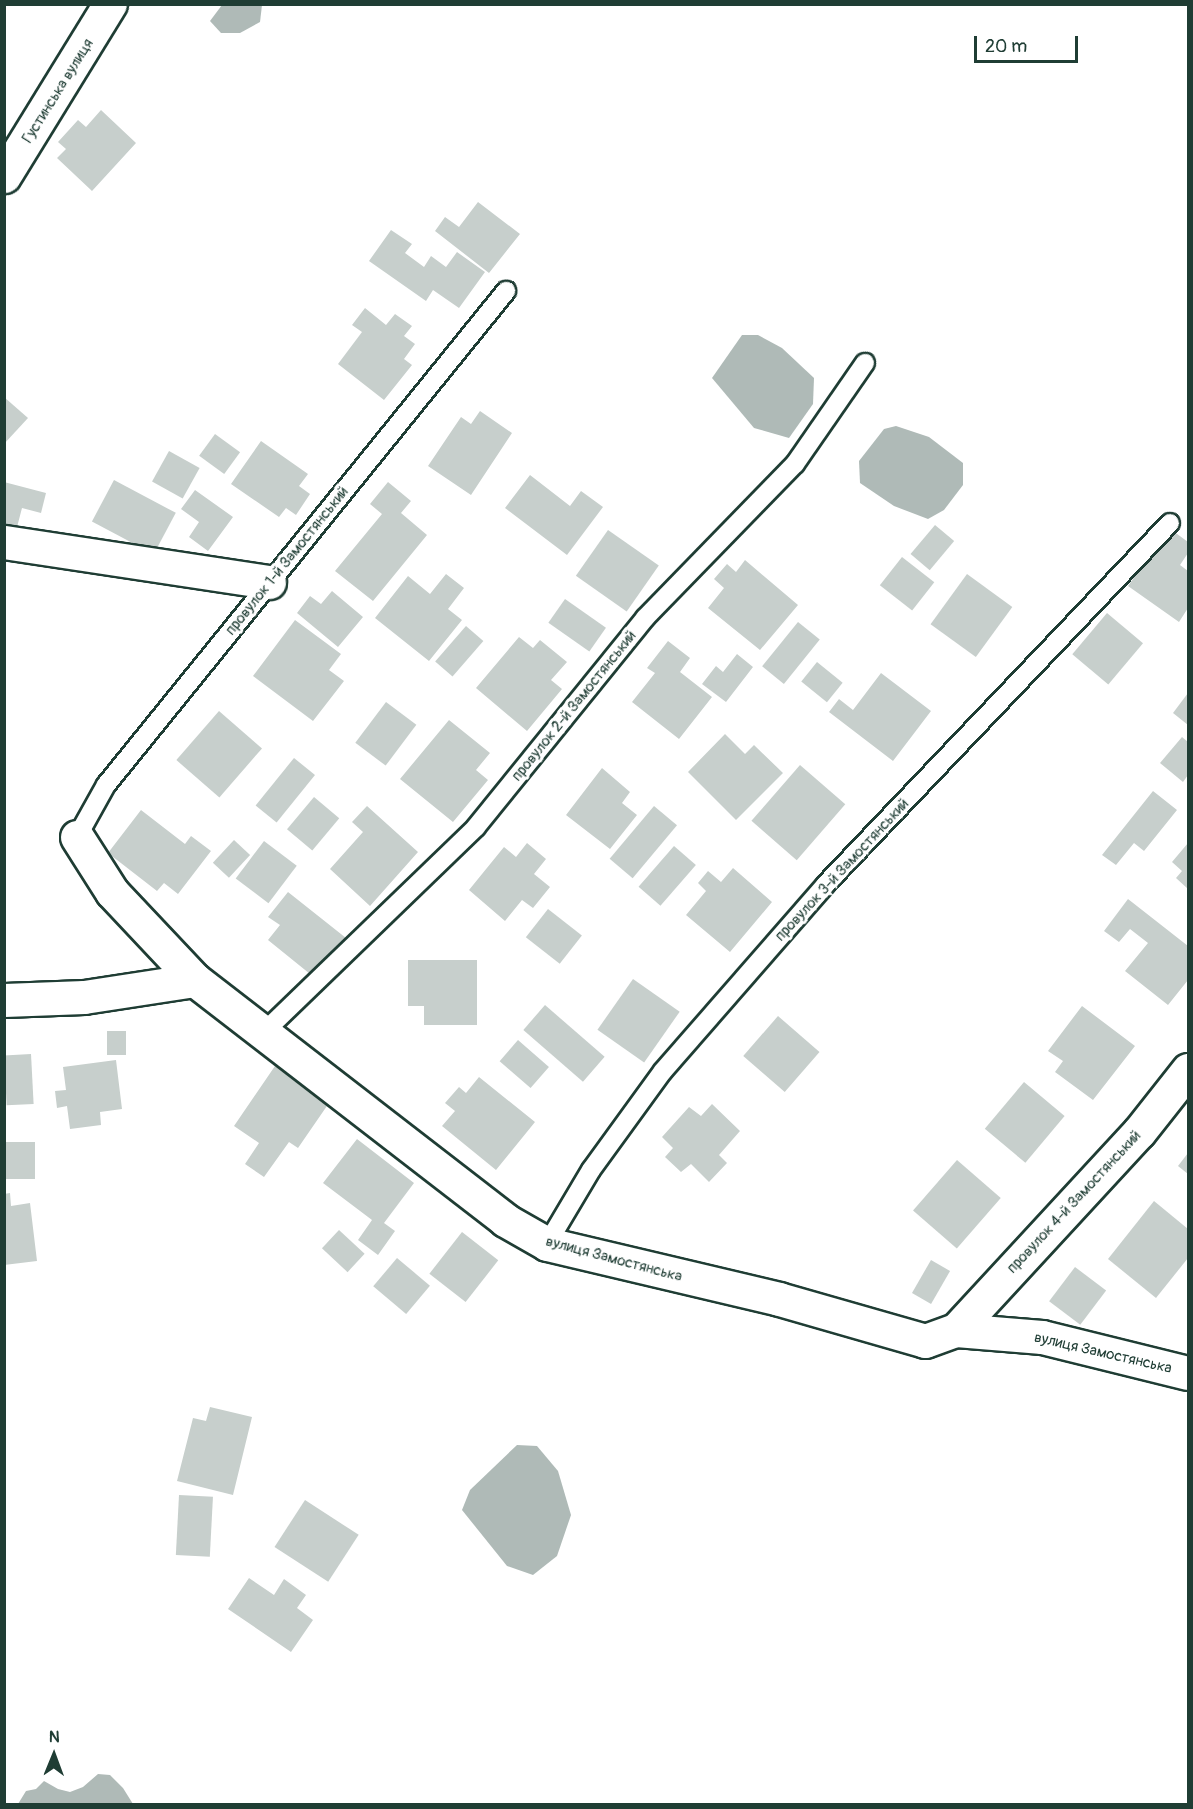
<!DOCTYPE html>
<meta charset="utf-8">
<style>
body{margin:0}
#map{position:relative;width:1193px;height:1809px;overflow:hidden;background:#fff;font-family:Pangolin,sans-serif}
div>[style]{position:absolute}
.water>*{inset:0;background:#afbab7}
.building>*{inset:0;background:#c7cfcc;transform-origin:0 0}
.roads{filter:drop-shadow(2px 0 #1f3d34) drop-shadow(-2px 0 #1f3d34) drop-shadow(0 2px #1f3d34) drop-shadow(0 -2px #1f3d34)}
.service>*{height:18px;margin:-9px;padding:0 9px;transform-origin:9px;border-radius:9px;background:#fff}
.minor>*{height:33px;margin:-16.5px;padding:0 16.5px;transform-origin:16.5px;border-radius:16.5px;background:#fff}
.secondary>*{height:33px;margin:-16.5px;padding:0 16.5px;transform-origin:16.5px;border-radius:16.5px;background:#fff}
span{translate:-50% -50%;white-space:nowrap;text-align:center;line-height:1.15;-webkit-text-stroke:6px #fff;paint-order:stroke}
.street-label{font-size:15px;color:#1f3d34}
.frame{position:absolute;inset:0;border:6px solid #1f3d34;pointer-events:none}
.north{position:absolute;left:24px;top:1725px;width:60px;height:60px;-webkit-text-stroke:4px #fff;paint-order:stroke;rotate:1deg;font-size:16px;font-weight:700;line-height:24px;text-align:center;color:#1f3d34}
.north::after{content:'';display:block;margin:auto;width:21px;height:27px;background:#1f3d34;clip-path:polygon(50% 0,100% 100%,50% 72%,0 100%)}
.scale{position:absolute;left:974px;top:36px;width:104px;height:27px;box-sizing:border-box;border:3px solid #1f3d34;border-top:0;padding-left:8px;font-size:18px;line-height:21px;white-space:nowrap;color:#1f3d34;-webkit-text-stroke:4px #fff;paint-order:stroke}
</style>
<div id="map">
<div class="water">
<div style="clip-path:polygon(222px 5px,262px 5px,260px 22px,240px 33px,221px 33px,210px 21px)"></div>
<div style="clip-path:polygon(742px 335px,758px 335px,782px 348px,814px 378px,813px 404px,789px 438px,754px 428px,712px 378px)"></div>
<div style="clip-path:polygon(896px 426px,929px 437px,963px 463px,963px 485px,944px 510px,928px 519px,894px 506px,860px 483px,859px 461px,884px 429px)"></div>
<div style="clip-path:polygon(517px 1445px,537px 1446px,558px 1471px,571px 1515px,557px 1556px,533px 1575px,507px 1566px,462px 1510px,470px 1490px)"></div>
<div style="clip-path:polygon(98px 1774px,110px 1775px,123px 1788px,133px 1804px,18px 1804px,26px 1791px,36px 1789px,44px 1781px,58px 1789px,70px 1792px,83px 1787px)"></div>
</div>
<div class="building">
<div style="clip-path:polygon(101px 110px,136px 143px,92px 191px,57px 158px,66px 149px,58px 142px,78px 120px,86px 127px)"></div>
<div style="clip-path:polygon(478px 202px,520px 234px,489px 273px,435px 231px,445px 217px,459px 227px)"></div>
<div style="clip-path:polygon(391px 230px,412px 244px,405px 253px,424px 267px,431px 256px,446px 267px,457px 252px,485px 272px,459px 308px,433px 290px,426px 301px,369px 261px)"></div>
<div style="clip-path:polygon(365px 308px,386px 325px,395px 314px,412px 326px,404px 336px,415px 344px,404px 359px,412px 365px,384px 400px,338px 364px,362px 332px,352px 325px)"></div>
<div style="clip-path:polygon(4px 397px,28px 418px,4px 444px)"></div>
<div style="clip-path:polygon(480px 411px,512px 433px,471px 495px,428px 466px,461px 417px,471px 424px)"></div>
<div style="left:215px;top:434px;width:31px;height:27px;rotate:36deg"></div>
<div style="clip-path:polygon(261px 441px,308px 474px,299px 486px,310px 494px,296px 515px,286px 508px,279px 517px,231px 484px)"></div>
<div style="left:169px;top:451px;width:35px;height:35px;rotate:29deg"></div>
<div style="clip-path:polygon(530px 475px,570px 506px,581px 491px,603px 507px,567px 555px,505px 508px)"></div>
<div style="left:114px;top:480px;width:70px;height:47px;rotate:28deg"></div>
<div style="clip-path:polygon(4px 482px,46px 493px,41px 513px,22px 508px,16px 531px,4px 528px)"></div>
<div style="clip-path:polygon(388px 482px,411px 501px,401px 513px,427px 535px,373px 601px,335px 571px,382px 514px,370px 504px)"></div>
<div style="clip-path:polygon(195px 490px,233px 517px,208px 551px,189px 537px,199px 522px,181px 509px)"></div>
<div style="left:935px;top:525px;width:25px;height:38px;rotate:40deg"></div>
<div style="clip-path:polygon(1169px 528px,1188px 542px,1188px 553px,1180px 565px,1188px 571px,1188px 608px,1179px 622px,1128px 586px)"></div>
<div style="left:608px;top:530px;width:62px;height:56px;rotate:35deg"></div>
<div style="left:902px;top:557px;width:41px;height:36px;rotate:38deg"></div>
<div style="clip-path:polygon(745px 560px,798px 605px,760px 650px,708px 608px,724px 588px,714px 579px,727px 564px,736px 572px)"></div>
<div style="clip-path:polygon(446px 574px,464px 588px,448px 609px,462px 620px,429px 661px,375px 618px,408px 576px,430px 594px)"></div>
<div style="left:967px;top:574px;width:56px;height:62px;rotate:36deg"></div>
<div style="clip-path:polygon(332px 591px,363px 617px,338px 647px,297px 613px,310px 596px,321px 604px)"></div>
<div style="left:565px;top:599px;width:50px;height:29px;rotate:35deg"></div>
<div style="left:1107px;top:613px;width:47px;height:54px;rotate:40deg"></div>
<div style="clip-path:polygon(295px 620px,341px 654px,329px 670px,344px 681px,313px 721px,253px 676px)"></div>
<div style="left:798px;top:622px;width:28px;height:57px;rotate:39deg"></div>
<div style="left:466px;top:626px;width:23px;height:47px;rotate:41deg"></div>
<div style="clip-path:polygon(519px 637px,533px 648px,540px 640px,567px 662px,551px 680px,562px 689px,527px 731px,476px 688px)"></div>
<div style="clip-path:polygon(668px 641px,690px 658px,680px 672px,712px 697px,679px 739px,632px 702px,655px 673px,647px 668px)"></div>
<div style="clip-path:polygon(737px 654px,753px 667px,726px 702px,702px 684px,716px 666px,723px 672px)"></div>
<div style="left:817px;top:662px;width:33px;height:25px;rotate:39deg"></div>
<div style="clip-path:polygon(881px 673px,931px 711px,893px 761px,829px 712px,839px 699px,853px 710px)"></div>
<div style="clip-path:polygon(1188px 693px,1188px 725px,1173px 713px)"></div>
<div style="left:386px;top:702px;width:38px;height:51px;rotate:37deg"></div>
<div style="left:219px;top:711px;width:57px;height:65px;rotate:41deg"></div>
<div style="clip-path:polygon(449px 720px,490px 753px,476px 770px,488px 780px,453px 822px,400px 779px)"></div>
<div style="clip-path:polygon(725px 734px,745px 754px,754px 745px,783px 773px,736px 820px,688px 772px)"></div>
<div style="clip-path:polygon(1182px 737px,1188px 742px,1188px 775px,1183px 782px,1160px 763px)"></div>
<div style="left:294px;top:758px;width:27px;height:61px;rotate:39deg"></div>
<div style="left:800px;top:765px;width:60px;height:74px;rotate:41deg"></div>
<div style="clip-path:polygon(602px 768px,630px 792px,622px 803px,637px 815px,610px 849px,566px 815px)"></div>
<div style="clip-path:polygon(1153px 791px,1177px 810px,1144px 851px,1134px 843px,1116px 865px,1102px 855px)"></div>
<div style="left:314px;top:797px;width:33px;height:42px;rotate:40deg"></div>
<div style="clip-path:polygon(367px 806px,418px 852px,370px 906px,330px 869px,363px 832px,352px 822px)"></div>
<div style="left:654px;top:806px;width:30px;height:69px;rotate:40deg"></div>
<div style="clip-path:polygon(141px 810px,185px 844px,191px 836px,211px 851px,178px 894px,164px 883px,157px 891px,108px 853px)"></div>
<div style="left:234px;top:840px;width:22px;height:31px;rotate:43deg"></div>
<div style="left:264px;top:841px;width:41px;height:47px;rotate:37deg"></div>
<div style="clip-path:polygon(527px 843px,546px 859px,534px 874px,550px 887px,533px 908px,522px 900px,505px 921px,469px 890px,504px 847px,516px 857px)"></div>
<div style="clip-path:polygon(1188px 843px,1188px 889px,1176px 878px,1182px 871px,1172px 862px)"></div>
<div style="left:674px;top:846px;width:29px;height:54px;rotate:41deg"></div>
<div style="clip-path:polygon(733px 868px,772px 902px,730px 952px,686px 915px,706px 891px,698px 883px,708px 871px,721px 882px)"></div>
<div style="clip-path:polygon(288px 892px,346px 938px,315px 978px,268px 940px,280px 925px,268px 917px)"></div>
<div style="clip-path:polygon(1128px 899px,1188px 946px,1188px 980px,1168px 1005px,1125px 971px,1148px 943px,1130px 929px,1119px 942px,1104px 931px)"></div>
<div style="left:548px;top:909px;width:43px;height:36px;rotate:38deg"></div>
<div style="clip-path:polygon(408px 960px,477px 960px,477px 1025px,424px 1025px,424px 1006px,408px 1006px)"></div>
<div style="left:633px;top:979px;width:57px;height:62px;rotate:35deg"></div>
<div style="left:545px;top:1005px;width:79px;height:33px;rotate:41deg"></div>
<div style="clip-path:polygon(1082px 1006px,1135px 1046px,1093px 1100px,1055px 1072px,1063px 1061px,1048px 1051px)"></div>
<div style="left:778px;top:1016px;width:55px;height:53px;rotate:41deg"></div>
<div style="left:107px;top:1031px;width:19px;height:24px"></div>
<div style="left:518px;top:1040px;width:41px;height:28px;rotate:41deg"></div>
<div style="left:31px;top:1054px;width:50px;height:27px;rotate:87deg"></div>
<div style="clip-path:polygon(116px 1060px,122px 1109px,100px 1112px,101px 1125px,70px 1129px,67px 1106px,57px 1108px,55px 1091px,66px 1090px,63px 1067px)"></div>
<div style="clip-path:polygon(275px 1066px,329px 1103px,298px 1148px,289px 1142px,264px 1177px,245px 1164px,259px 1143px,234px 1126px)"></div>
<div style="clip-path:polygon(479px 1077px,535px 1122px,496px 1170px,442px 1126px,455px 1111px,445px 1103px,459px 1087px,466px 1093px)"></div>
<div style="left:1024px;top:1082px;width:53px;height:61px;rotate:40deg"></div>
<div style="clip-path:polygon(712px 1104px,740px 1131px,719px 1155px,727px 1163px,709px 1182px,691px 1164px,681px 1172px,665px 1157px,673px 1148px,662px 1137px,689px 1107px,701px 1116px)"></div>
<div style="clip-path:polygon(357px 1139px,414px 1183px,384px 1223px,395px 1231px,378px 1255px,358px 1240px,372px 1220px,323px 1183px)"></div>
<div style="left:5px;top:1142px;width:30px;height:37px"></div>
<div style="clip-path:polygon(1188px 1153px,1188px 1174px,1178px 1166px)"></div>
<div style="left:957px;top:1160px;width:58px;height:67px;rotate:41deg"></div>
<div style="clip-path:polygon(10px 1193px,11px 1206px,30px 1203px,37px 1261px,4px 1265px,4px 1194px)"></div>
<div style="clip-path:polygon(1154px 1201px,1188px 1229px,1188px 1258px,1156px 1298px,1108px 1259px)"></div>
<div style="left:339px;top:1230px;width:35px;height:25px;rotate:43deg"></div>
<div style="left:462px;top:1232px;width:46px;height:53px;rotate:38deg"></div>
<div style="left:397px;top:1258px;width:43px;height:37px;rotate:40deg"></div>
<div style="left:931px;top:1260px;width:22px;height:38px;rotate:30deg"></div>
<div style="left:1075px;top:1267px;width:39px;height:43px;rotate:37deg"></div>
<div style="clip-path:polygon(210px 1407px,252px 1417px,233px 1495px,177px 1481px,193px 1418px,206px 1421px)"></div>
<div style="left:179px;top:1495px;width:34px;height:60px;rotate:3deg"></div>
<div style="left:305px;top:1500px;width:64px;height:56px;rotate:33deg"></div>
<div style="clip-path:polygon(249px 1578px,274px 1595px,284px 1579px,306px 1595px,297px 1608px,313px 1620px,291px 1652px,228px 1609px)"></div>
</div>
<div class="roads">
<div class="service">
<div style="left:77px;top:837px;width:60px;rotate:-60.9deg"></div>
<div style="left:106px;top:785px;width:636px;rotate:-51deg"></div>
<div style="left:263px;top:1033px;width:296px;rotate:-44deg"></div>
<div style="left:476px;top:827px;width:269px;rotate:-51deg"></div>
<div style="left:645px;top:618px;width:215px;rotate:-45.8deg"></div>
<div style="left:795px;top:464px;width:123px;rotate:-55.3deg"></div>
<div style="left:547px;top:1244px;width:86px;rotate:-59.3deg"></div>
<div style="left:591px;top:1170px;width:122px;rotate:-54deg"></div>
<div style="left:663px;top:1071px;width:247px;rotate:-48.9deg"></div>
<div style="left:825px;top:885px;width:500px;rotate:-46.38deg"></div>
</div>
<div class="minor">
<div style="left:4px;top:542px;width:268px;rotate:8.6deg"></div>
<div style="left:77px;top:837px;width:65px;rotate:57.5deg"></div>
<div style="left:112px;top:892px;width:121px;rotate:46.7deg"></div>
<div style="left:4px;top:1000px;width:80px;rotate:-2.1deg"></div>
<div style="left:84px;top:997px;width:112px;rotate:-8.7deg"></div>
<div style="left:195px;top:980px;width:392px;rotate:37.7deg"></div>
<div style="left:505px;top:1220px;width:48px;rotate:29.7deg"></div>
<div style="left:547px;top:1244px;width:238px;rotate:13.3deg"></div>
<div style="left:779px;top:1299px;width:152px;rotate:16deg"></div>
<div style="left:925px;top:1341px;width:33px;rotate:-20deg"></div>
<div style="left:956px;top:1330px;width:86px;rotate:4.7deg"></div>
<div style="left:1042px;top:1337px;width:150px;rotate:13.9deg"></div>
<div style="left:956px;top:1330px;width:270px;rotate:-47.3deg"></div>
<div style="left:1139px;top:1132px;width:79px;rotate:-51.7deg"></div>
</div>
<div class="secondary">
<div style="left:4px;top:176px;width:202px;rotate:-58.4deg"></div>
</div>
</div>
<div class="street-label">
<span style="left:58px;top:91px;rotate:-58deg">Густинська вулиця</span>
<span style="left:287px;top:561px;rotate:-51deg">провулок 1-й Замостянський</span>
<span style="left:574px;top:706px;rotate:-51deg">провулок 2-й Замостянський</span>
<span style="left:842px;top:870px;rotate:-47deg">провулок 3-й Замостянський</span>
<span style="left:1074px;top:1202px;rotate:-47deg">провулок 4-й Замостянський</span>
<span style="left:614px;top:1259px;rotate:15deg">вулиця Замостянська</span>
<span style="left:1103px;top:1353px;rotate:13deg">вулиця Замостянська</span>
</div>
<div class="frame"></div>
<div class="north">N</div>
<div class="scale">20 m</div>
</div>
